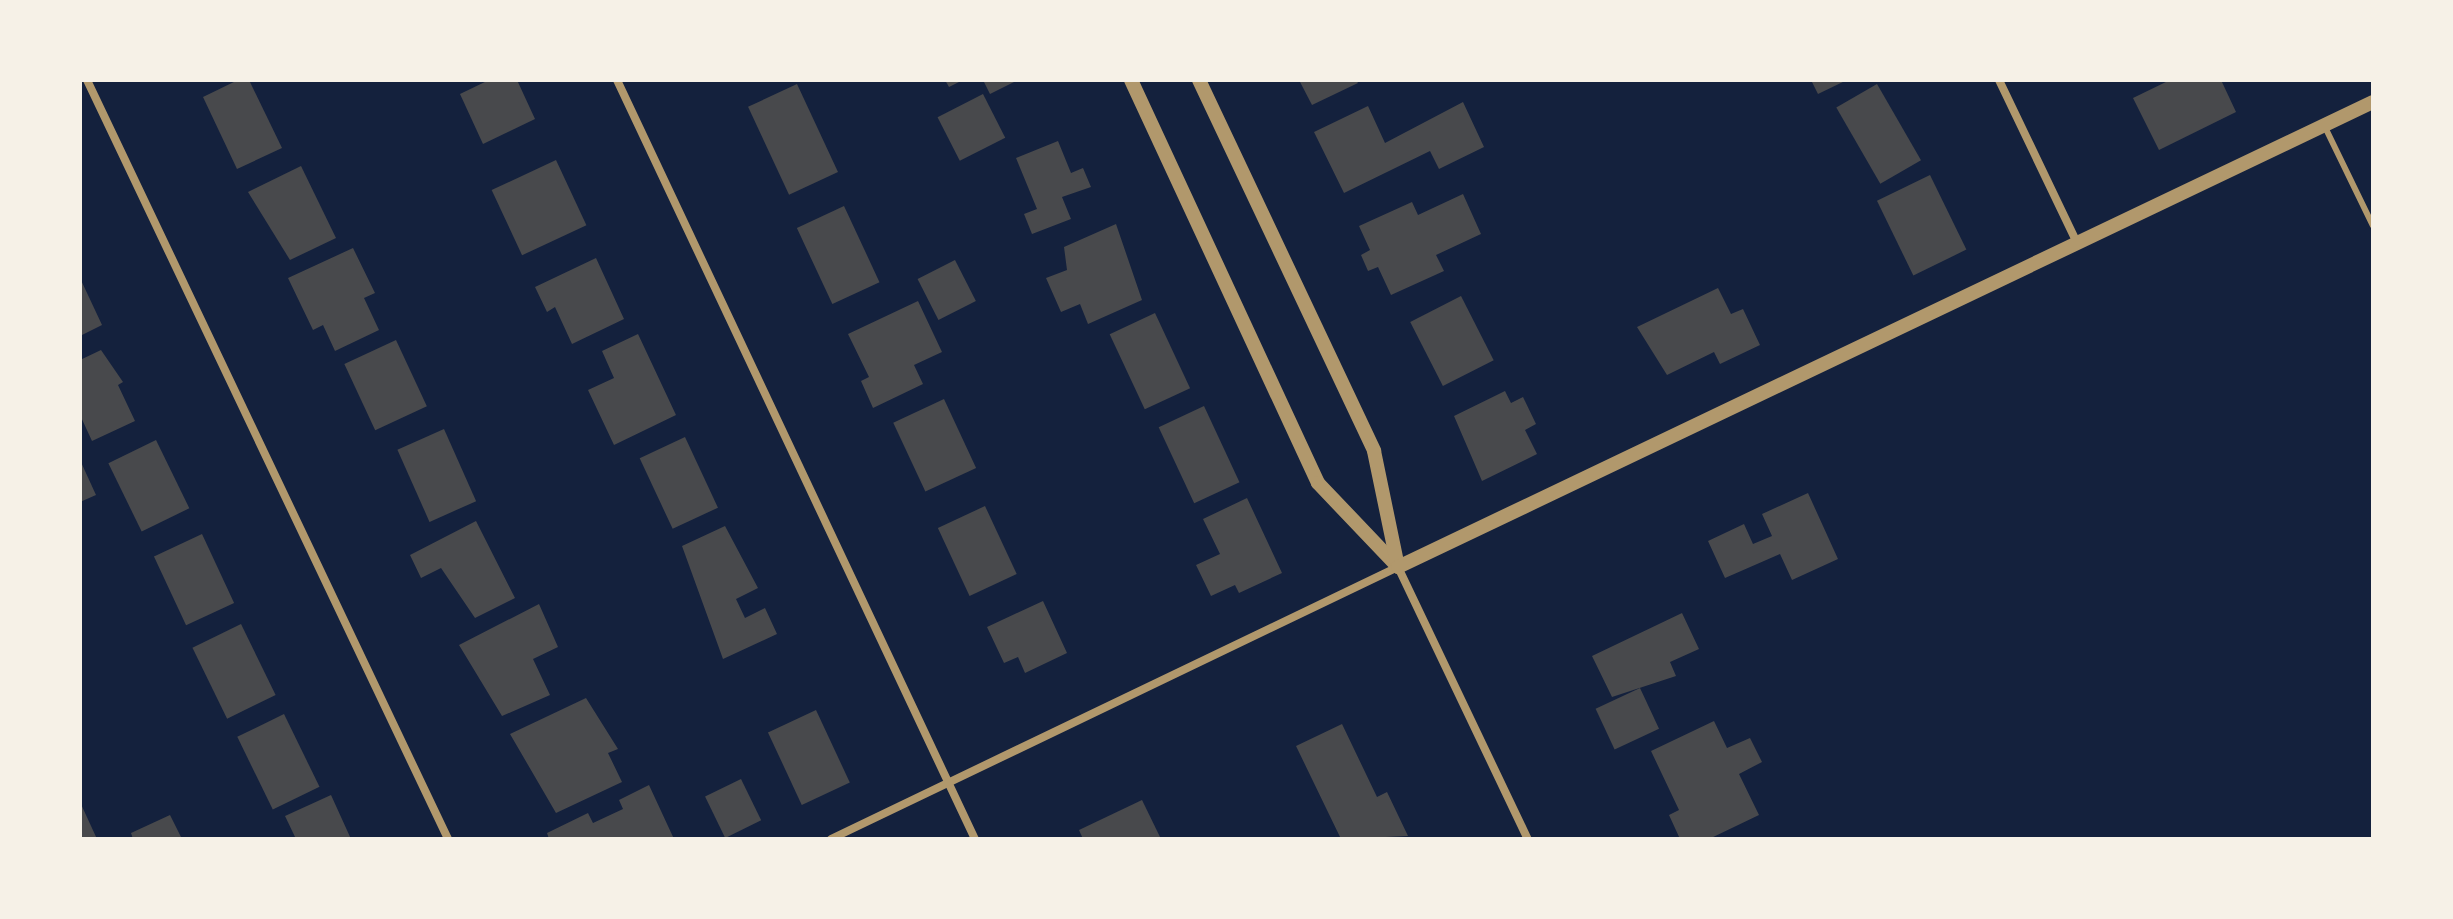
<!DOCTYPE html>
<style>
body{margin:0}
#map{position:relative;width:2453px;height:919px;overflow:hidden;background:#14213d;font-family:Commissioner,sans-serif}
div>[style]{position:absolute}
.building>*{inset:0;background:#48494c;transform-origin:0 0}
.service>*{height:6px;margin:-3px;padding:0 3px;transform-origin:3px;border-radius:3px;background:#b1986c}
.minor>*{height:8px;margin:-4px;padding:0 4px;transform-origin:4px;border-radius:4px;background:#b1986c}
.tertiary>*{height:14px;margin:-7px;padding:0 7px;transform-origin:7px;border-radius:7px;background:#b1986c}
span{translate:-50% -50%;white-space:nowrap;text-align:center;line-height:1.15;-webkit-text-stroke:8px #f6f1e7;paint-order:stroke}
.frame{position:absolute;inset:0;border:82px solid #f6f1e7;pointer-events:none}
</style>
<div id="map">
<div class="building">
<div style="clip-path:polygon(238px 80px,249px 80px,282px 148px,237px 169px,203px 97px)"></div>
<div style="clip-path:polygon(489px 80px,517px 80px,535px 119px,483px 144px,460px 94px)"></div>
<div style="clip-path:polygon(945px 80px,963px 80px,949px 87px)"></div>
<div style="clip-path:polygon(983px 80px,1018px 80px,990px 94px)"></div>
<div style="clip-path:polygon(1299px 80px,1356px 80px,1358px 83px,1312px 105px)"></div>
<div style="clip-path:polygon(1811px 80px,1847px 80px,1818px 94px)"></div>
<div style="clip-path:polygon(2170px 80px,2221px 80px,2236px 112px,2159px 150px,2133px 98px)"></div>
<div style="left:797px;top:84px;width:97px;height:54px;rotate:65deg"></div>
<div style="left:1877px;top:84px;width:88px;height:47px;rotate:60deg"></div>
<div style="left:983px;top:94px;width:49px;height:51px;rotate:63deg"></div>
<div style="clip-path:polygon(1463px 102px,1484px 147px,1439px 169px,1430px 151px,1344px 193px,1314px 132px,1368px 106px,1385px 143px)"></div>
<div style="clip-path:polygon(1058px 141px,1071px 173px,1083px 168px,1091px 187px,1062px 197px,1071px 219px,1032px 234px,1024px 214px,1037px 209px,1016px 158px)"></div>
<div style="left:556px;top:160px;width:72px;height:71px;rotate:65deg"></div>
<div style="clip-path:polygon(301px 166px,336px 238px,290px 260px,248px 192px)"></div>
<div style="left:1930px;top:175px;width:83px;height:59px;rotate:64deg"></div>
<div style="clip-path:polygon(1463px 194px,1481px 234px,1436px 255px,1444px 271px,1391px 295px,1378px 267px,1368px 271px,1361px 255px,1370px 250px,1359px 226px,1412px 202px,1418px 215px)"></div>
<div style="left:844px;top:206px;width:84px;height:52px;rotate:65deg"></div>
<div style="clip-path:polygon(1116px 224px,1142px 300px,1088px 324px,1080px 304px,1061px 312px,1046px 278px,1067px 270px,1064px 247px)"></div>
<div style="clip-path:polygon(353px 248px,375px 293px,364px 298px,379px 330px,335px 351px,323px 325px,313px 330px,288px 278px)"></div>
<div style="clip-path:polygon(596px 258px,624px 319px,572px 344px,555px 307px,547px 312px,535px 287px)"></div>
<div style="left:955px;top:260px;width:46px;height:42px;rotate:63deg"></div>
<div style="clip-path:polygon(80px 278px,102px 325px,80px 336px)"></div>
<div style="clip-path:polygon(1718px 288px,1731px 314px,1743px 309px,1760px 345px,1720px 364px,1714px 352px,1667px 375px,1637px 327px)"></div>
<div style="left:1461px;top:296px;width:72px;height:57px;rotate:63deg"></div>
<div style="clip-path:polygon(918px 301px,942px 352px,914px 365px,923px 384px,873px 408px,861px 381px,869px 377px,848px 334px)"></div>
<div style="left:1155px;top:313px;width:83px;height:50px;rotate:65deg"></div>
<div style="clip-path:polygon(638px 334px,676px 415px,614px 445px,588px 390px,614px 378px,602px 351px)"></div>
<div style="left:396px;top:340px;width:73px;height:57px;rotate:65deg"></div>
<div style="clip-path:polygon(101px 350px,123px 382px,118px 385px,135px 421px,92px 441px,80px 415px,80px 360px)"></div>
<div style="clip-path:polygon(1505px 391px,1511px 403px,1523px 397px,1536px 424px,1525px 430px,1537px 454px,1482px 481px,1454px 416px)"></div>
<div style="left:944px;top:399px;width:76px;height:56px;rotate:65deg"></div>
<div style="left:1204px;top:406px;width:84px;height:50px;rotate:65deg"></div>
<div style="left:444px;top:429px;width:79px;height:51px;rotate:66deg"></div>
<div style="left:685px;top:437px;width:78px;height:50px;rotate:65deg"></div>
<div style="left:156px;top:440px;width:76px;height:53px;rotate:64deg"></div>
<div style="clip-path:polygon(80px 460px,96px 495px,80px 502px)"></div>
<div style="clip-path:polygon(1808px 493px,1838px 559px,1792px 580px,1780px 554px,1725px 578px,1708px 541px,1744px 524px,1753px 544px,1772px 536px,1762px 514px)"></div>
<div style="clip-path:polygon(1247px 498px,1282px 573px,1239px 593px,1235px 585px,1211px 596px,1196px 565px,1220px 554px,1203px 519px)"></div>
<div style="left:985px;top:506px;width:75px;height:52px;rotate:65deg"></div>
<div style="clip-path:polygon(476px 521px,515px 598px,475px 618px,441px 568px,421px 578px,410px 555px)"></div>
<div style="clip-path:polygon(725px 526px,758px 588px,736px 599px,745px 618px,765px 608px,777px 634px,723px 659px,682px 546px)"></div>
<div style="left:202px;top:534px;width:76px;height:53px;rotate:65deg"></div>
<div style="clip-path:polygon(1043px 601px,1067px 653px,1025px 673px,1018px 657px,1004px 663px,987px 627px)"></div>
<div style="clip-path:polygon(539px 604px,558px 647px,533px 659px,550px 695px,502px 716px,459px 645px)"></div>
<div style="clip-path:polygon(1682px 613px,1699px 649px,1670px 662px,1676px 676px,1612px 697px,1592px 656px)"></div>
<div style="left:241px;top:624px;width:79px;height:54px;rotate:64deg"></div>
<div style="left:1640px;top:688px;width:45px;height:49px;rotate:65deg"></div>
<div style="clip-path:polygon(586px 698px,618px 749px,608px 753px,622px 782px,556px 813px,510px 734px)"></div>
<div style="left:816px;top:710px;width:80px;height:53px;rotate:65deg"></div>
<div style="left:284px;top:714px;width:81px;height:52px;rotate:64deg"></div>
<div style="clip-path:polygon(1714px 721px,1727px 748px,1750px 738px,1762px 762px,1739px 774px,1759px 815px,1709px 839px,1680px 839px,1669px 815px,1679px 810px,1651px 751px)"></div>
<div style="clip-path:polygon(1342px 724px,1377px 797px,1387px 792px,1408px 836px,1341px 839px,1296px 746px)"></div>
<div style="left:741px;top:779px;width:46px;height:40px;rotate:64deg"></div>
<div style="clip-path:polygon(649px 785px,674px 839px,549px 839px,547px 833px,588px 813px,593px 823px,623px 809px,619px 800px)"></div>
<div style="clip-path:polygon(331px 795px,351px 839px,296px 839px,285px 816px)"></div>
<div style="clip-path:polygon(1142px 800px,1161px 839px,1083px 839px,1079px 830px)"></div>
<div style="clip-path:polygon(80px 802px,97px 839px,80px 839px)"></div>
<div style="clip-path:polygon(170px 815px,182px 839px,133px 839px,131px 833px)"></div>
</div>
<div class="service">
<div style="left:2324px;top:125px;width:112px;rotate:64.1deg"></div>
</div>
<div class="minor">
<div style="left:87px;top:80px;width:840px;rotate:64.56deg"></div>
<div style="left:617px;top:80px;width:839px;rotate:64.75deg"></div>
<div style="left:1999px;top:80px;width:181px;rotate:64.4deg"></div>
<div style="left:831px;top:839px;width:629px;rotate:-25.63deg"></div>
<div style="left:1398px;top:567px;width:301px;rotate:64.5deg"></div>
</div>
<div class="tertiary">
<div style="left:1131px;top:80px;width:444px;rotate:65.1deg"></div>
<div style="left:1318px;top:483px;width:116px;rotate:46.4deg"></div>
<div style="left:1199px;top:80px;width:410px;rotate:64.7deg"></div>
<div style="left:1374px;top:451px;width:118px;rotate:78.3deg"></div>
<div style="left:1398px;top:567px;width:1080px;rotate:-25.5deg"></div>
</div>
<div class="frame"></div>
</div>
